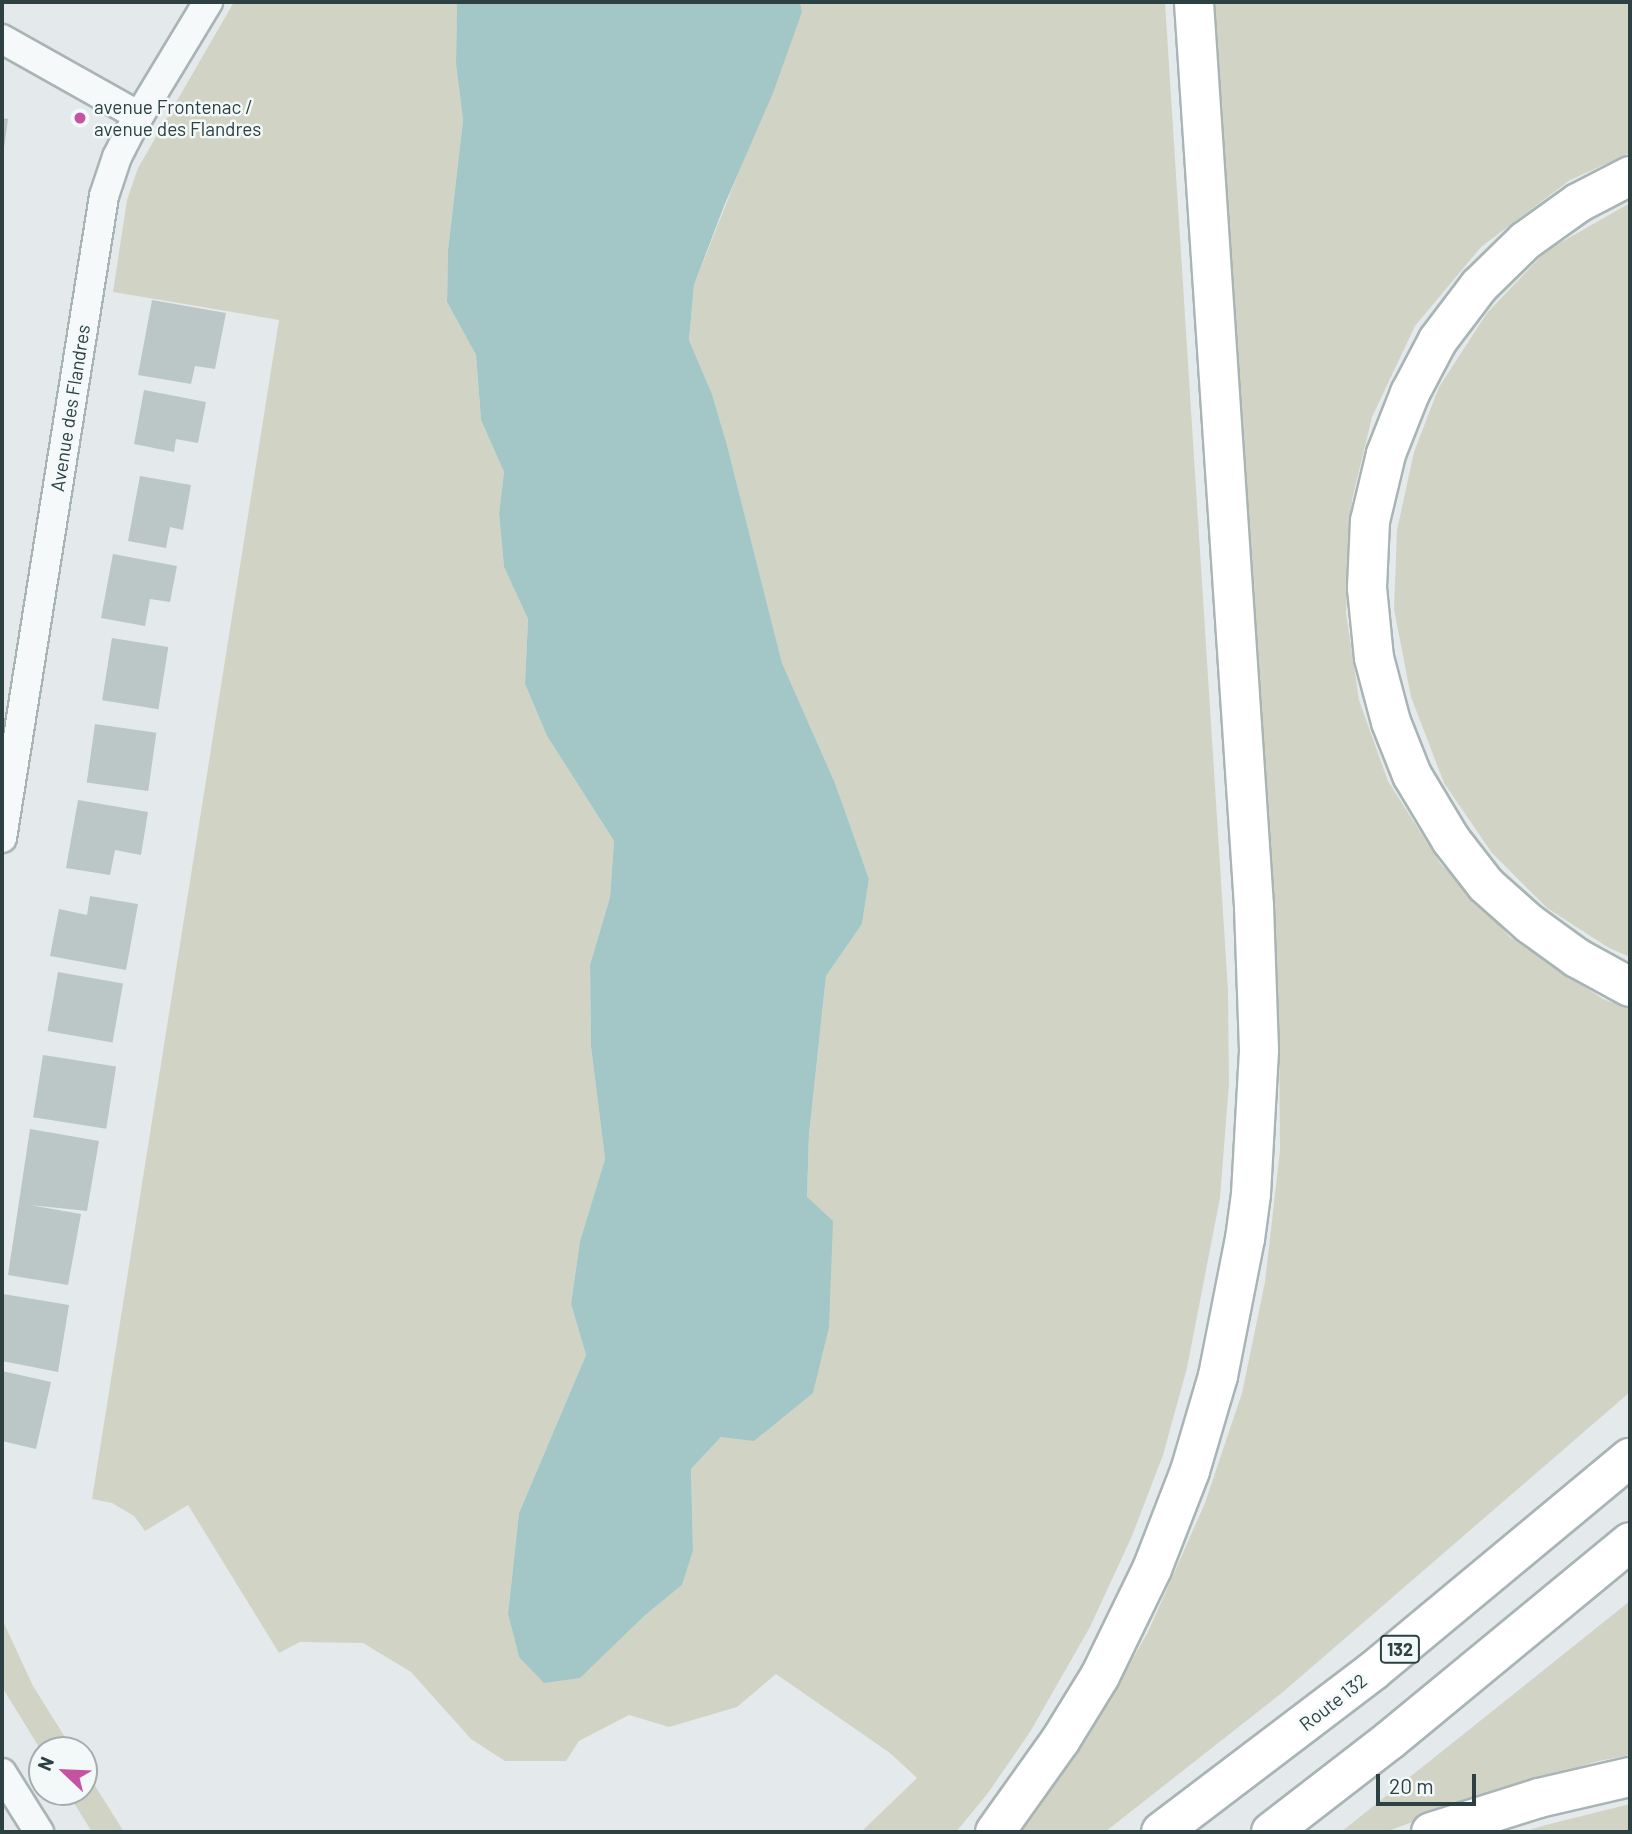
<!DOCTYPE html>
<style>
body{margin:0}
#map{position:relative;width:1632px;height:1834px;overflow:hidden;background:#e4eaeb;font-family:Barlow,sans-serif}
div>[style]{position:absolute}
.green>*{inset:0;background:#d1d4c5}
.water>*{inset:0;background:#a2c7c6}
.building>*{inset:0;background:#bbc6c7;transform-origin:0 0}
.roads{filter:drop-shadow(2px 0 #a9b4b5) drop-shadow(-2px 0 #a9b4b5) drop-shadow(0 2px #a9b4b5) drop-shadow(0 -2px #a9b4b5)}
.street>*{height:28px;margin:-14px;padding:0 14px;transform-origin:14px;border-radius:14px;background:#f6f9f9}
.highway>*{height:38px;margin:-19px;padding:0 19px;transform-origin:19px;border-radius:19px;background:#fff}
.dots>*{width:19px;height:19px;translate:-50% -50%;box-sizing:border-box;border:4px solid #f3f8f8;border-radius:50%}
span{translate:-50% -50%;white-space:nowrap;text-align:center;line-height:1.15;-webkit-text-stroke:5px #f3f8f8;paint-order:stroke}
.shield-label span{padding:2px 5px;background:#f3f8f8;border:2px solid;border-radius:5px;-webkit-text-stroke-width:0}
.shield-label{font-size:18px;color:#2d4042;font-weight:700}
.poi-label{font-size:19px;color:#2d4042}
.left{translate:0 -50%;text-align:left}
.street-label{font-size:19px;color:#2d4042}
.frame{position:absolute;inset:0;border:4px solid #2d4042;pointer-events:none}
.north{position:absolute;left:28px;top:1736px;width:70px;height:70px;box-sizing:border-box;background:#f3f8f8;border:2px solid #a4aeaf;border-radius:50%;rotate:293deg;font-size:19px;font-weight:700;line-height:28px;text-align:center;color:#2d4042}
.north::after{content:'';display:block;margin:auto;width:24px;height:32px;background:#c553a3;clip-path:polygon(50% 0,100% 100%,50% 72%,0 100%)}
.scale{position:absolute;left:1376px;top:1774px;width:100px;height:32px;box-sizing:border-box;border:4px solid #2d4042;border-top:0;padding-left:9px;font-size:21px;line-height:24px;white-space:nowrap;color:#2d4042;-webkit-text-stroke:5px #f3f8f8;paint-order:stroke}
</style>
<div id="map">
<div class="green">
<div style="clip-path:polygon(234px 2px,457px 2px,456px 64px,463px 120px,448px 250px,447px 302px,476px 355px,481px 420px,504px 472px,499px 513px,504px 567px,528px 619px,525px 684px,547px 736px,614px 841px,610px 897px,590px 965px,591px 1047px,605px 1159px,580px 1241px,571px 1304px,586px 1355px,519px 1513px,508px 1614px,519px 1657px,643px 1617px,682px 1585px,693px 1551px,691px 1469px,721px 1437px,807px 1197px,809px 1135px,826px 976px,862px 924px,869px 879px,835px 783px,782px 663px,727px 445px,712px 394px,689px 340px,694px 285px,802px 12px,800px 2px,1165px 2px,1228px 990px,1229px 1084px,1220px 1198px,1187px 1368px,1163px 1455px,1132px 1536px,1090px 1627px,1030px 1732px,988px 1793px,956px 1832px,861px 1832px,917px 1778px,890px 1753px,776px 1674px,737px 1707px,669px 1727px,629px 1715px,579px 1741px,566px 1761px,505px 1761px,471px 1739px,411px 1672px,363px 1643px,300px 1642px,279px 1653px,188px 1505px,145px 1531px,134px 1516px,112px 1503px,92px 1499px,279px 320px,113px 292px,127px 200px,138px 168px)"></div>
<div style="clip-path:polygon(1215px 2px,1630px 2px,1630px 153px,1570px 180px,1481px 247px,1415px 326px,1372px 417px,1352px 500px,1346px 613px,1359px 700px,1388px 781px,1440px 863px,1510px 937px,1603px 999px,1630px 1009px,1630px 1392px,1283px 1692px,1105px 1832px,1018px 1832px,1085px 1742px,1148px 1632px,1205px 1503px,1242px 1393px,1265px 1282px,1280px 1150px,1279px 1021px)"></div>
<div style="clip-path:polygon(1630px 203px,1630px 957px,1609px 948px,1547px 908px,1492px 853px,1444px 783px,1411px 697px,1394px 609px,1397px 530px,1414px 452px,1439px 387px,1487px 313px,1546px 251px)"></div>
<div style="clip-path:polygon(1630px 1601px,1630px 1755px,1599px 1761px,1501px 1790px,1385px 1832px,1341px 1832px)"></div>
<div style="clip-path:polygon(2px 1619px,33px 1686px,73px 1750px,42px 1752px,2px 1687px)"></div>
<div style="clip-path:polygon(84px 1768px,124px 1832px,92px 1832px,67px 1792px,84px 1792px)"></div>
<div style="clip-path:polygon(1630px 1804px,1630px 1832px,1522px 1832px,1546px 1825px)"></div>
</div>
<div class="water">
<div style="clip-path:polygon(457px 2px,800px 2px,802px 12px,773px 93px,724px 206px,694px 285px,689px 340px,712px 394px,727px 445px,782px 663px,835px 783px,869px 879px,862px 924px,826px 976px,809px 1135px,807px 1197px,833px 1221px,829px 1327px,813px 1393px,754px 1441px,721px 1437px,691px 1469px,693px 1551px,682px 1585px,643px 1617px,580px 1678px,544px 1683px,519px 1657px,508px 1614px,519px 1513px,586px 1355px,571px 1304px,580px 1241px,605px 1159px,591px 1047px,590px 965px,610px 897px,614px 841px,547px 736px,525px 684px,528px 619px,504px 567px,499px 513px,504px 472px,481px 420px,476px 355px,447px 302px,448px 250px,463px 120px,456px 64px)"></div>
</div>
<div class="building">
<div style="clip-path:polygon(2px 118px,8px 119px,3px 155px,2px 155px)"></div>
<div style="clip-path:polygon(152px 300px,226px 313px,215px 369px,195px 366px,191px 384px,138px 375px)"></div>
<div style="clip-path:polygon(144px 390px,206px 402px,198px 443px,176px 439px,174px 452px,134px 444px)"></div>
<div style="clip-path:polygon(140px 476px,191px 485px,183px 530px,170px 527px,166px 548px,128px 541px)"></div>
<div style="clip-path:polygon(113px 554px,177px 566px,170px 602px,150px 599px,145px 626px,101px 618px)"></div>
<div style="left:112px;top:638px;width:57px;height:63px;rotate:9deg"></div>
<div style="left:95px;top:724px;width:62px;height:59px;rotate:8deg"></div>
<div style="clip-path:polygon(78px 800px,148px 812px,141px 855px,115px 850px,110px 875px,66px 868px)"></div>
<div style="clip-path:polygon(90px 896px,138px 904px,126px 970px,50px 956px,59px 909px,87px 915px)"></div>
<div style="left:58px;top:972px;width:66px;height:60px;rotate:10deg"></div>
<div style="left:43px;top:1055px;width:74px;height:63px;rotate:9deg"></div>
<div style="clip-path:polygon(30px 1129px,99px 1141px,87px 1211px,30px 1205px,81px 1214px,68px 1285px,8px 1275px)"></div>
<div style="clip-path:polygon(3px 1294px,69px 1305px,58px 1372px,2px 1361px)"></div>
<div style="clip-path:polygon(2px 1371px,51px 1382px,36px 1449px,2px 1441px)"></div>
</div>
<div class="roads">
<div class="street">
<div style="left:2px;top:39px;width:157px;rotate:29.3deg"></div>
<div style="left:2px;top:838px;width:650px;rotate:-80.97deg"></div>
<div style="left:104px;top:196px;width:41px;rotate:-71.6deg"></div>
<div style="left:117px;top:157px;width:29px;rotate:-63deg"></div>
<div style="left:130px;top:131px;width:151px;rotate:-58.8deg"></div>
<div style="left:2px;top:1773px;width:70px;rotate:57.9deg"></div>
</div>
<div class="highway">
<div style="left:1630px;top:176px;width:59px;rotate:152.6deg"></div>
<div style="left:1578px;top:203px;width:65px;rotate:144.4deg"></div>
<div style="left:1525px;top:241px;width:64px;rotate:135.6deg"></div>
<div style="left:1479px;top:286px;width:68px;rotate:127.2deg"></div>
<div style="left:1438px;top:340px;width:60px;rotate:117.8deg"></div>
<div style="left:1410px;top:393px;width:66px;rotate:111.5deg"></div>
<div style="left:1386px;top:454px;width:69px;rotate:103.4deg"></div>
<div style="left:1370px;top:521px;width:67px;rotate:92.6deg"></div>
<div style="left:1367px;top:588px;width:70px;rotate:84.3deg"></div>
<div style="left:1374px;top:658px;width:66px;rotate:75.1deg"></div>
<div style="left:1391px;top:722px;width:57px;rotate:68.4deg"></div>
<div style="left:1412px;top:775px;width:76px;rotate:59deg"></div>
<div style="left:1451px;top:840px;width:57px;rotate:52.1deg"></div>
<div style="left:1486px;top:885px;width:59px;rotate:41.6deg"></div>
<div style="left:1530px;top:924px;width:58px;rotate:35.9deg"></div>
<div style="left:1577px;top:958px;width:60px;rotate:28.7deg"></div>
<div style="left:995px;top:1832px;width:112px;rotate:-54.5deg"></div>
<div style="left:1060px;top:1741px;width:76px;rotate:-58.4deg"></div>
<div style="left:1100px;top:1676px;width:119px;rotate:-64.1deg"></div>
<div style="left:1152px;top:1569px;width:105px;rotate:-68.8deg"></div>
<div style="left:1190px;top:1471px;width:99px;rotate:-73.6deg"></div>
<div style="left:1218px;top:1376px;width:140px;rotate:-78.9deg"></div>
<div style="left:1245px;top:1239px;width:45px;rotate:-82.4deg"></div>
<div style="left:1251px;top:1194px;width:144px;rotate:-86.8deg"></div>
<div style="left:1259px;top:1050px;width:144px;rotate:-92deg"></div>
<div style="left:1254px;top:906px;width:906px;rotate:-93.8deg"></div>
<div style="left:1161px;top:1832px;width:266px;rotate:-37.2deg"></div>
<div style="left:1373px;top:1671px;width:334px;rotate:-39.7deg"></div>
<div style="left:1271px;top:1832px;width:150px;rotate:-37.7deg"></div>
<div style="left:1390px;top:1740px;width:311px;rotate:-39.5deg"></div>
<div style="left:1431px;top:1832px;width:113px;rotate:-17.5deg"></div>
<div style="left:1539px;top:1798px;width:93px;rotate:-13deg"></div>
</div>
</div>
<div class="dots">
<div style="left:80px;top:118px;background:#c553a3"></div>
</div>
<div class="shield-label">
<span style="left:1400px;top:1649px">132</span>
</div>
<div class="poi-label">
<span class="left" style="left:94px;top:118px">avenue Frontenac /<br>avenue des Flandres</span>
</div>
<div class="street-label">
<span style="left:70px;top:408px;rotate:-81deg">Avenue des Flandres</span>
<span style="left:1333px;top:1702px;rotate:-38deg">Route 132</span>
</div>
<div class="frame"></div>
<div class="north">N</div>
<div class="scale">20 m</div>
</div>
